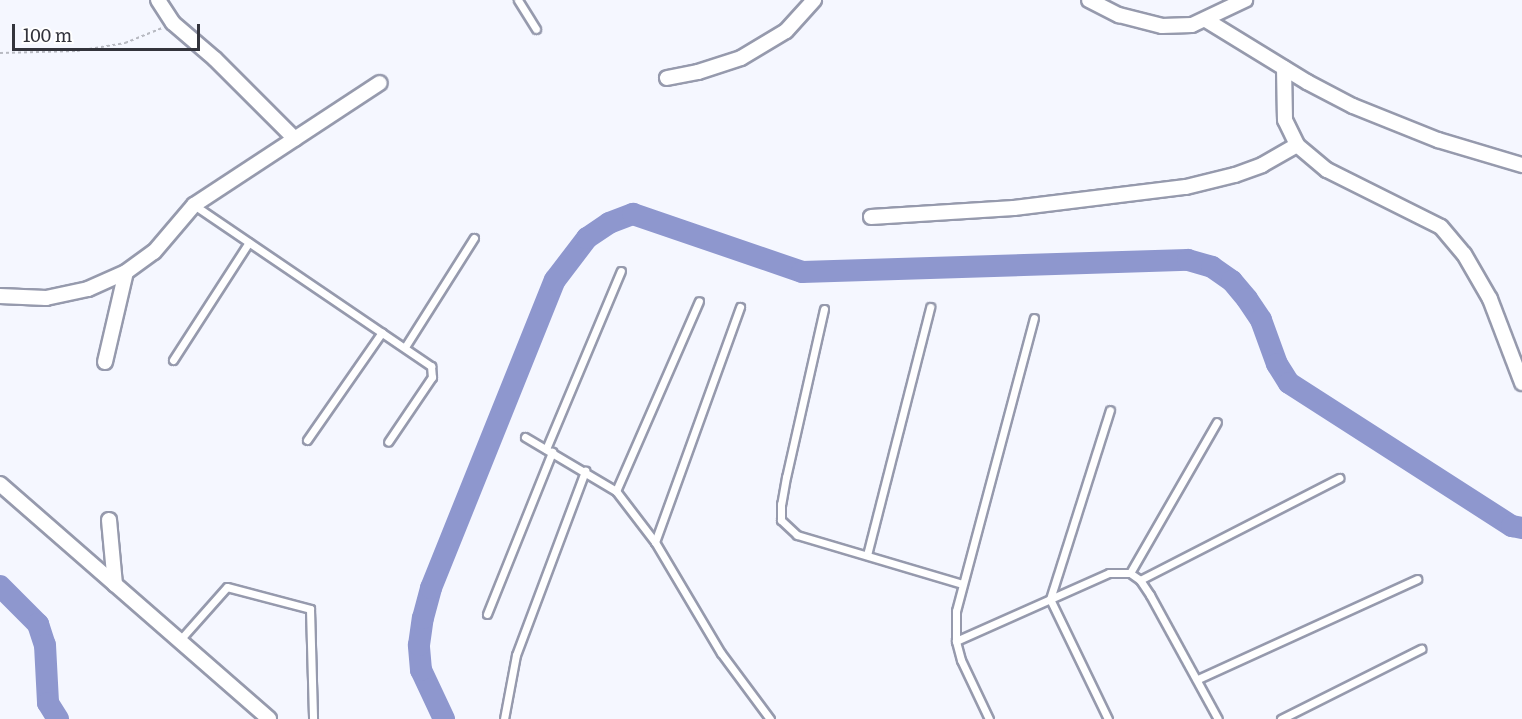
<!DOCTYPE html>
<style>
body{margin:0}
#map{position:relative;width:1522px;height:719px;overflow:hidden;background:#f5f7ff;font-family:Literata,serif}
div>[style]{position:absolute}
.river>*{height:22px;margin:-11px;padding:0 11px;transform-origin:11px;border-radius:11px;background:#8e97ce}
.path>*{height:2px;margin-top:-1px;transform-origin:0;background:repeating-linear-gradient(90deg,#b8bac2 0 3px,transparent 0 6px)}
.roads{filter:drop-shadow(2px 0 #969aad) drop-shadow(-2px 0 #969aad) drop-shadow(0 2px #969aad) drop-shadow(0 -2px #969aad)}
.lane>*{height:7px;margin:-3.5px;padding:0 3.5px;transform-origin:3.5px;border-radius:3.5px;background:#fff}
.street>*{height:14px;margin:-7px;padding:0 7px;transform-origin:7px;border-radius:7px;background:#fff}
span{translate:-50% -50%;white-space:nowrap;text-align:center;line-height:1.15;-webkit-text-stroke:4.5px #fff;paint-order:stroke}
.scale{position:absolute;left:12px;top:24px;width:188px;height:27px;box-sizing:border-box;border:3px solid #33343c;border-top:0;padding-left:8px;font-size:18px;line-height:21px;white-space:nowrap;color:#33343c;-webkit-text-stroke:4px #fff;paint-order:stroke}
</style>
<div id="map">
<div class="river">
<div style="left:0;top:586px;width:54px;rotate:45deg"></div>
<div style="left:38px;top:624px;width:22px;rotate:72deg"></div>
<div style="left:45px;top:645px;width:58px;rotate:87deg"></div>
<div style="left:48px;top:703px;width:19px;rotate:58deg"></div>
<div style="left:444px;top:719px;width:54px;rotate:-115.1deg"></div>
<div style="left:421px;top:670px;width:25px;rotate:-95deg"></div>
<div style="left:419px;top:645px;width:27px;rotate:-82deg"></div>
<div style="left:423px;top:618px;width:31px;rotate:-75deg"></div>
<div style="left:431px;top:588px;width:332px;rotate:-68.1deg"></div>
<div style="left:555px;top:280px;width:53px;rotate:-52.7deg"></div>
<div style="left:587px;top:238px;width:27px;rotate:-34deg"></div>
<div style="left:609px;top:223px;width:26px;rotate:-21deg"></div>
<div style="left:633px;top:214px;width:179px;rotate:18.9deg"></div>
<div style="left:802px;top:272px;width:386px;rotate:-1.8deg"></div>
<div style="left:1188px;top:260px;width:25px;rotate:16deg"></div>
<div style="left:1212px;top:267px;width:24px;rotate:35deg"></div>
<div style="left:1232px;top:281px;width:23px;rotate:50deg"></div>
<div style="left:1247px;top:299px;width:25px;rotate:56deg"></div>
<div style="left:1261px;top:320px;width:47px;rotate:70deg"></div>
<div style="left:1277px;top:364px;width:22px;rotate:58deg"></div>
<div style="left:1289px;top:383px;width:265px;rotate:32.7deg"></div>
<div style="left:1512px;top:526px;width:10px;rotate:11deg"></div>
</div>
<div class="path">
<div style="left:0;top:53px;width:77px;rotate:-1.5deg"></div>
<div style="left:77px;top:51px;width:49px;rotate:-9.5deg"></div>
<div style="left:125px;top:43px;width:40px;rotate:-22deg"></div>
</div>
<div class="roads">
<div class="lane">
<div style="left:518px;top:0;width:34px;rotate:58deg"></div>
<div style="left:194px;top:205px;width:287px;rotate:34.2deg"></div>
<div style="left:431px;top:366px;width:11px;rotate:85deg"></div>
<div style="left:432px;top:377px;width:78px;rotate:124.1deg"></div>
<div style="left:824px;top:309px;width:172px;rotate:102.7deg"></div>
<div style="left:786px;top:477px;width:27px;rotate:100deg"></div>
<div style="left:781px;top:504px;width:16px;rotate:90deg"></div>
<div style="left:781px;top:520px;width:22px;rotate:43deg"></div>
<div style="left:797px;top:535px;width:172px;rotate:16.5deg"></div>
<div style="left:405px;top:347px;width:129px;rotate:-57.7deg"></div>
<div style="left:173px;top:360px;width:140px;rotate:-57.2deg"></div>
<div style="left:525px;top:437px;width:106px;rotate:30.7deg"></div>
<div style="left:616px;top:491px;width:64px;rotate:52.6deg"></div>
<div style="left:655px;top:542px;width:129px;rotate:59.3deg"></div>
<div style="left:721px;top:653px;width:82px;rotate:53.4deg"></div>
<div style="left:307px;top:440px;width:131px;rotate:-55.2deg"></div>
<div style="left:546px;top:449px;width:193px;rotate:-67.2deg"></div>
<div style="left:616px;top:491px;width:207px;rotate:-66.4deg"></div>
<div style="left:655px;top:542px;width:250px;rotate:-70.1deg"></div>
<div style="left:867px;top:555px;width:256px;rotate:-75.7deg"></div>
<div style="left:1130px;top:573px;width:174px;rotate:-60.1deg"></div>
<div style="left:1140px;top:580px;width:224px;rotate:-27.1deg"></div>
<div style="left:487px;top:614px;width:175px;rotate:-68.1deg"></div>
<div style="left:179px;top:641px;width:72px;rotate:-48.4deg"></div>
<div style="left:227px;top:587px;width:86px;rotate:14.8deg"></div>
<div style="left:310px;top:609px;width:110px;rotate:88.4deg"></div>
<div style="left:956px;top:641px;width:167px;rotate:-24deg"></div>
<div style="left:1109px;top:573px;width:21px"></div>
<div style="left:1130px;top:573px;width:12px;rotate:35deg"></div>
<div style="left:1140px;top:580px;width:18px;rotate:56deg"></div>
<div style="left:1150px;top:595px;width:141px;rotate:61.3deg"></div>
<div style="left:1198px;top:679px;width:241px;rotate:-24.5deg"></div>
<div style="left:504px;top:719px;width:65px;rotate:-79.4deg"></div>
<div style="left:516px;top:655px;width:197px;rotate:-69.4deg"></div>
<div style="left:989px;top:719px;width:65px;rotate:-115.4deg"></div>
<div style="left:961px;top:660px;width:20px;rotate:-105deg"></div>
<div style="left:956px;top:641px;width:30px;rotate:-90deg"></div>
<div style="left:956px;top:611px;width:303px;rotate:-75.1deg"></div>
<div style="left:1108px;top:719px;width:133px;rotate:-115.8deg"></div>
<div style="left:1050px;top:599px;width:198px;rotate:-72.4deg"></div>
<div style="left:1281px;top:719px;width:157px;rotate:-26.6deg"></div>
</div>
<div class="street">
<div style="left:158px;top:0;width:27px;rotate:57deg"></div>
<div style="left:173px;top:23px;width:55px;rotate:40.6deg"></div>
<div style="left:215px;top:59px;width:113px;rotate:45deg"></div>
<div style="left:1089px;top:0;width:34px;rotate:27deg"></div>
<div style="left:1119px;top:15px;width:44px;rotate:14.3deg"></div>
<div style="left:1162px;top:26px;width:30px;rotate:-2deg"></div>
<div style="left:1192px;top:25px;width:59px;rotate:-25.3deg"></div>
<div style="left:1206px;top:20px;width:119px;rotate:31.5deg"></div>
<div style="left:1307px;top:82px;width:52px;rotate:27.6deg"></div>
<div style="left:1353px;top:106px;width:92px;rotate:21.8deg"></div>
<div style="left:1438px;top:140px;width:88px;rotate:16.6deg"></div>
<div style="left:1284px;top:68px;width:52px;rotate:88.9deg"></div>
<div style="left:1285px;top:120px;width:28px;rotate:64deg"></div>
<div style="left:1297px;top:145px;width:39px;rotate:40deg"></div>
<div style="left:1327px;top:170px;width:127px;rotate:26.6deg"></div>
<div style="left:1441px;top:227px;width:35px;rotate:50deg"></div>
<div style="left:1464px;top:254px;width:52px;rotate:60deg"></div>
<div style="left:1490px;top:299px;width:90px;rotate:69.1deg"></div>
<div style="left:667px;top:78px;width:32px;rotate:-11deg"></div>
<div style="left:698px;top:72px;width:45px;rotate:-18deg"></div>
<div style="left:741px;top:58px;width:52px;rotate:-31deg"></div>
<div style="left:786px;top:31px;width:42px;rotate:-47.9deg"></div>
<div style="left:871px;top:217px;width:143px;rotate:-3.6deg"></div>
<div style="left:1014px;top:208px;width:173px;rotate:-7deg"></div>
<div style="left:1186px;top:187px;width:50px;rotate:-13.8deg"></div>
<div style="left:1235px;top:175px;width:29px;rotate:-20deg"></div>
<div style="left:1262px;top:165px;width:40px;rotate:-29.7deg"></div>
<div style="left:0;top:296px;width:46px;rotate:2.5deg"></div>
<div style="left:46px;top:298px;width:43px;rotate:-12.1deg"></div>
<div style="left:88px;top:289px;width:42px;rotate:-24.1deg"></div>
<div style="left:126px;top:272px;width:34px;rotate:-36deg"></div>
<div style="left:154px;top:252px;width:62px;rotate:-49.6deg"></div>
<div style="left:194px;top:205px;width:222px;rotate:-33.3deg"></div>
<div style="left:105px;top:362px;width:92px;rotate:-76.9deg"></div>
<div style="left:0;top:484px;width:357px;rotate:41.1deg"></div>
<div style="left:109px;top:520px;width:65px;rotate:84.7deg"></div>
</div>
</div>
<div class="scale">100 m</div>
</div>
